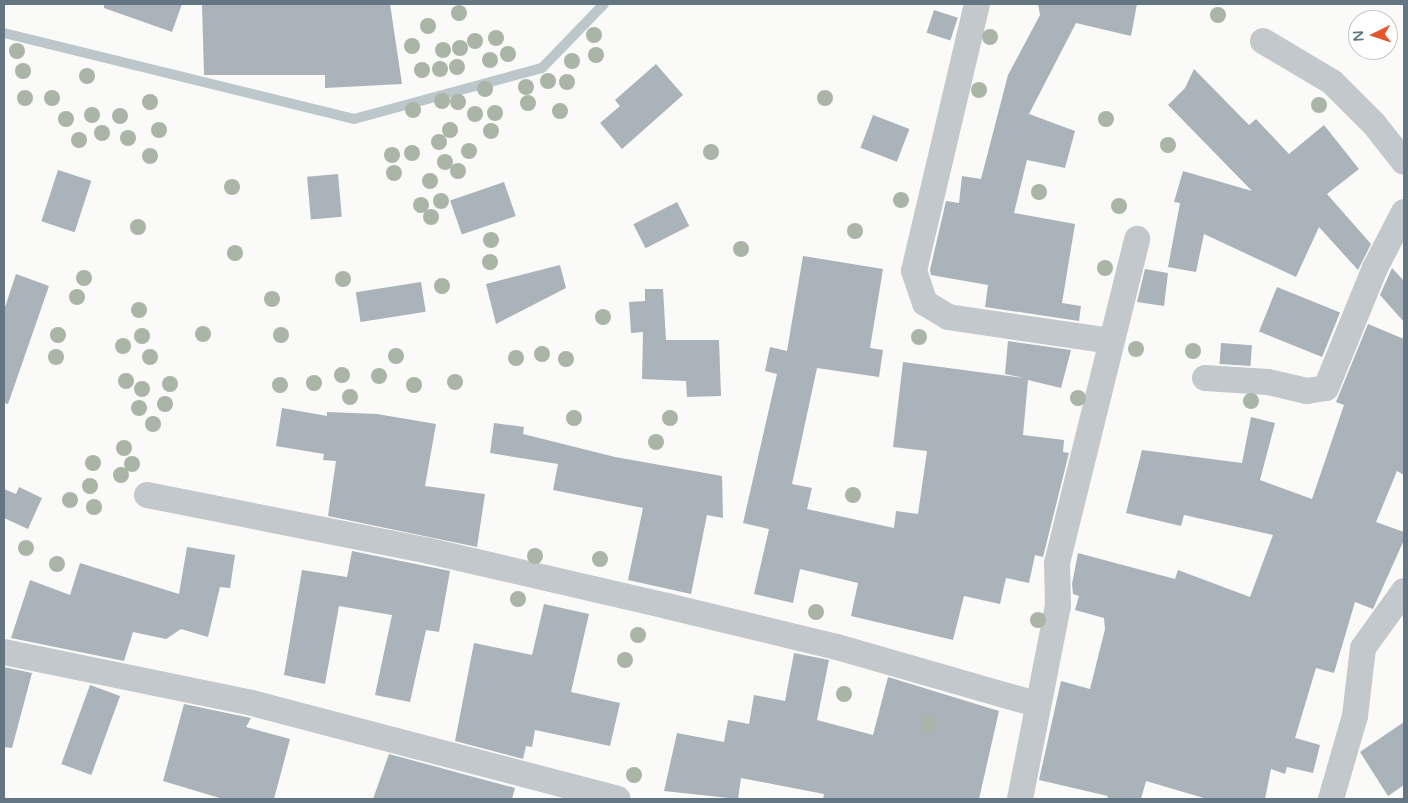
<!DOCTYPE html>
<style>
body{margin:0}
#map{position:relative;width:1408px;height:803px;overflow:hidden;background:#fafaf8;font-family:"Varela Round",sans-serif}
div>[style]{position:absolute}
.stream>*{height:10px;margin:-5px;padding:0 5px;transform-origin:5px;border-radius:5px;background:#bbc7cb}
.building>*{inset:0;background:#aab3b9;transform-origin:0 0}
.minor>*{height:26px;margin:-13px;padding:0 13px;transform-origin:13px;border-radius:13px;background:#c3c8cc}
.trees>*{width:16px;height:16px;margin:-8px;border-radius:50%;background:#aab4a7}
span{translate:-50% -50%;white-space:nowrap;text-align:center;line-height:1.15;-webkit-text-stroke:5px #fff;paint-order:stroke}
.frame{position:absolute;inset:0;border:5px solid #657683;pointer-events:none}
.north{position:absolute;left:1348px;top:10px;width:50px;height:50px;box-sizing:border-box;background:#fff;border:1px solid #c1c8cd;border-radius:50%;rotate:266deg;font-size:14px;font-weight:700;line-height:20px;text-align:center;color:#657683}
.north::after{content:'';display:block;margin:auto;width:18px;height:22px;background:#e4572e;clip-path:polygon(50% 0,100% 100%,50% 72%,0 100%)}
</style>
<div id="map">
<div class="stream">
<div style="left:4px;top:33px;width:360px;rotate:13.8deg"></div>
<div style="left:354px;top:119px;width:195px;rotate:-15.2deg"></div>
<div style="left:542px;top:68px;width:89px;rotate:-45.9deg"></div>
</div>
<div class="building">
<div style="clip-path:polygon(104px 4px,182px 4px,172px 32px,104px 8px)"></div>
<div style="clip-path:polygon(202px 4px,390px 4px,402px 84px,325px 88px,325px 75px,204px 75px)"></div>
<div style="clip-path:polygon(1038px 4px,1137px 4px,1131px 36px,1076px 23px,1029px 114px,1075px 131px,1065px 168px,1027px 160px,1014px 213px,1075px 224px,1062px 303px,1081px 306px,1079px 321px,985px 307px,988px 285px,931px 275px,930px 270px,946px 201px,959px 203px,962px 176px,981px 179px,1008px 75px,1040px 15px)"></div>
<div style="left:934px;top:10px;width:25px;height:24px;rotate:18deg"></div>
<div style="clip-path:polygon(656px 64px,683px 95px,622px 149px,600px 123px,620px 106px,615px 100px)"></div>
<div style="clip-path:polygon(1194px 69px,1249px 125px,1256px 119px,1289px 154px,1324px 125px,1359px 169px,1327px 194px,1371px 244px,1358px 270px,1319px 227px,1296px 277px,1204px 234px,1196px 272px,1168px 267px,1180px 203px,1174px 202px,1183px 171px,1252px 191px,1168px 105px,1185px 88px)"></div>
<div style="left:873px;top:115px;width:39px;height:35px;rotate:21deg"></div>
<div style="left:58px;top:170px;width:35px;height:54px;rotate:18deg"></div>
<div style="left:338px;top:174px;width:43px;height:31px;rotate:85deg"></div>
<div style="left:504px;top:182px;width:36px;height:57px;rotate:71deg"></div>
<div style="left:677px;top:202px;width:27px;height:49px;rotate:63deg"></div>
<div style="clip-path:polygon(803px 256px,883px 269px,870px 348px,883px 350px,879px 377px,817px 368px,792px 484px,812px 488px,807px 509px,894px 528px,896px 511px,918px 514px,927px 451px,893px 447px,903px 362px,1024px 378px,1005px 374px,1008px 341px,1071px 350px,1061px 388px,1028px 380px,1023px 435px,1064px 440px,1063px 452px,1069px 453px,1043px 557px,1035px 555px,1029px 583px,1006px 578px,1000px 604px,964px 596px,953px 640px,851px 616px,858px 583px,800px 569px,793px 603px,754px 594px,769px 529px,743px 523px,777px 374px,765px 371px,770px 347px,787px 351px)"></div>
<div style="clip-path:polygon(560px 265px,566px 288px,496px 324px,486px 284px)"></div>
<div style="clip-path:polygon(1392px 268px,1404px 281px,1404px 322px,1380px 295px)"></div>
<div style="clip-path:polygon(1145px 269px,1168px 273px,1164px 306px,1137px 302px)"></div>
<div style="clip-path:polygon(16px 274px,49px 286px,8px 404px,4px 403px,4px 310px)"></div>
<div style="left:421px;top:282px;width:30px;height:66px;rotate:81deg"></div>
<div style="left:1277px;top:287px;width:68px;height:48px;rotate:22deg"></div>
<div style="clip-path:polygon(645px 289px,663px 289px,666px 340px,719px 340px,721px 396px,687px 397px,686px 381px,642px 379px,643px 332px,631px 333px,629px 302px,645px 301px)"></div>
<div style="clip-path:polygon(1368px 324px,1404px 339px,1404px 475px,1397px 471px,1376px 522px,1404px 532px,1404px 540px,1373px 609px,1355px 602px,1334px 673px,1316px 668px,1295px 738px,1320px 745px,1313px 773px,1287px 767px,1285px 774px,1271px 769px,1265px 799px,1207px 799px,1146px 781px,1141px 799px,1107px 799px,1108px 796px,1039px 780px,1061px 681px,1090px 689px,1105px 629px,1104px 618px,1075px 610px,1079px 596px,1073px 594px,1072px 584px,1078px 553px,1175px 579px,1178px 570px,1250px 597px,1273px 535px,1184px 515px,1181px 526px,1126px 513px,1142px 450px,1242px 463px,1251px 417px,1275px 423px,1260px 480px,1312px 499px,1344px 405px,1336px 402px)"></div>
<div style="left:1221px;top:343px;width:31px;height:21px;rotate:4deg"></div>
<div style="clip-path:polygon(282px 408px,327px 416px,327px 412px,377px 414px,436px 424px,425px 486px,485px 494px,477px 547px,328px 516px,336px 461px,323px 460px,324px 454px,276px 446px)"></div>
<div style="clip-path:polygon(494px 423px,524px 427px,523px 434px,615px 457px,722px 476px,723px 518px,707px 515px,691px 594px,628px 580px,643px 508px,553px 490px,558px 464px,490px 453px)"></div>
<div style="clip-path:polygon(19px 487px,42px 498px,28px 529px,4px 518px,4px 489px,16px 494px)"></div>
<div style="clip-path:polygon(187px 547px,235px 555px,230px 588px,220px 587px,208px 637px,181px 629px,166px 639px,133px 632px,124px 661px,11px 638px,30px 580px,70px 595px,80px 563px,179px 594px)"></div>
<div style="clip-path:polygon(352px 551px,450px 571px,439px 632px,426px 630px,410px 702px,375px 695px,392px 615px,339px 606px,325px 684px,284px 675px,302px 570px,347px 577px)"></div>
<div style="clip-path:polygon(544px 604px,589px 614px,571px 692px,620px 703px,610px 746px,535px 730px,532px 747px,526px 746px,523px 759px,455px 741px,474px 643px,532px 655px)"></div>
<div style="clip-path:polygon(794px 653px,829px 660px,817px 720px,873px 735px,888px 677px,999px 711px,979px 799px,823px 799px,824px 794px,741px 778px,738px 799px,664px 791px,677px 733px,724px 742px,728px 720px,749px 724px,754px 695px,785px 701px)"></div>
<div style="clip-path:polygon(4px 667px,32px 673px,12px 748px,4px 747px)"></div>
<div style="left:90px;top:685px;width:32px;height:84px;rotate:20deg"></div>
<div style="clip-path:polygon(184px 704px,251px 718px,246px 727px,290px 739px,274px 799px,223px 799px,163px 781px)"></div>
<div style="clip-path:polygon(1404px 722px,1404px 785px,1388px 796px,1360px 752px)"></div>
<div style="clip-path:polygon(389px 754px,515px 788px,512px 799px,373px 799px)"></div>
</div>
<div class="minor">
<div style="left:977px;top:4px;width:274px;rotate:103.3deg"></div>
<div style="left:914px;top:271px;width:34px;rotate:71deg"></div>
<div style="left:925px;top:303px;width:27px;rotate:31deg"></div>
<div style="left:948px;top:317px;width:164px;rotate:8.4deg"></div>
<div style="left:1263px;top:41px;width:80px;rotate:30.7deg"></div>
<div style="left:1332px;top:82px;width:59px;rotate:45deg"></div>
<div style="left:1374px;top:124px;width:48px;rotate:51.7deg"></div>
<div style="left:1205px;top:378px;width:63px;rotate:3.6deg"></div>
<div style="left:1268px;top:382px;width:40px;rotate:13deg"></div>
<div style="left:1307px;top:391px;width:19px;rotate:-9deg"></div>
<div style="left:1326px;top:388px;width:130px;rotate:-67.8deg"></div>
<div style="left:1375px;top:268px;width:63px;rotate:-62.6deg"></div>
<div style="left:147px;top:495px;width:288px;rotate:11.2deg"></div>
<div style="left:429px;top:551px;width:244px;rotate:13deg"></div>
<div style="left:667px;top:606px;width:175px;rotate:13.6deg"></div>
<div style="left:837px;top:647px;width:207px;rotate:16deg"></div>
<div style="left:4px;top:652px;width:253px;rotate:11.6deg"></div>
<div style="left:252px;top:703px;width:378px;rotate:14.7deg"></div>
<div style="left:1020px;top:799px;width:197px;rotate:-78.9deg"></div>
<div style="left:1058px;top:606px;width:43px;rotate:-91.3deg"></div>
<div style="left:1057px;top:563px;width:334px;rotate:-76.1deg"></div>
<div style="left:1331px;top:799px;width:86px;rotate:-73.9deg"></div>
<div style="left:1355px;top:716px;width:68px;rotate:-83.3deg"></div>
<div style="left:1363px;top:648px;width:70px;rotate:-54.3deg"></div>
</div>
<div class="trees">
<div style="left:459px;top:13px"></div>
<div style="left:1218px;top:15px"></div>
<div style="left:428px;top:26px"></div>
<div style="left:594px;top:35px"></div>
<div style="left:990px;top:37px"></div>
<div style="left:496px;top:38px"></div>
<div style="left:475px;top:41px"></div>
<div style="left:412px;top:46px"></div>
<div style="left:460px;top:48px"></div>
<div style="left:443px;top:50px"></div>
<div style="left:17px;top:51px"></div>
<div style="left:508px;top:54px"></div>
<div style="left:596px;top:55px"></div>
<div style="left:490px;top:60px"></div>
<div style="left:572px;top:61px"></div>
<div style="left:457px;top:67px"></div>
<div style="left:440px;top:69px"></div>
<div style="left:422px;top:70px"></div>
<div style="left:23px;top:71px"></div>
<div style="left:87px;top:76px"></div>
<div style="left:548px;top:81px"></div>
<div style="left:567px;top:82px"></div>
<div style="left:526px;top:87px"></div>
<div style="left:485px;top:89px"></div>
<div style="left:979px;top:90px"></div>
<div style="left:25px;top:98px"></div>
<div style="left:52px;top:98px"></div>
<div style="left:825px;top:98px"></div>
<div style="left:442px;top:101px"></div>
<div style="left:150px;top:102px"></div>
<div style="left:458px;top:102px"></div>
<div style="left:528px;top:103px"></div>
<div style="left:1319px;top:105px"></div>
<div style="left:413px;top:110px"></div>
<div style="left:560px;top:111px"></div>
<div style="left:495px;top:113px"></div>
<div style="left:475px;top:114px"></div>
<div style="left:92px;top:115px"></div>
<div style="left:120px;top:116px"></div>
<div style="left:66px;top:119px"></div>
<div style="left:1106px;top:119px"></div>
<div style="left:159px;top:130px"></div>
<div style="left:450px;top:130px"></div>
<div style="left:491px;top:131px"></div>
<div style="left:102px;top:133px"></div>
<div style="left:128px;top:138px"></div>
<div style="left:79px;top:140px"></div>
<div style="left:439px;top:142px"></div>
<div style="left:1168px;top:145px"></div>
<div style="left:469px;top:151px"></div>
<div style="left:711px;top:152px"></div>
<div style="left:412px;top:153px"></div>
<div style="left:392px;top:155px"></div>
<div style="left:150px;top:156px"></div>
<div style="left:445px;top:162px"></div>
<div style="left:458px;top:171px"></div>
<div style="left:394px;top:173px"></div>
<div style="left:430px;top:181px"></div>
<div style="left:232px;top:187px"></div>
<div style="left:1039px;top:192px"></div>
<div style="left:901px;top:200px"></div>
<div style="left:441px;top:201px"></div>
<div style="left:421px;top:205px"></div>
<div style="left:1119px;top:206px"></div>
<div style="left:431px;top:217px"></div>
<div style="left:138px;top:227px"></div>
<div style="left:855px;top:231px"></div>
<div style="left:491px;top:240px"></div>
<div style="left:741px;top:249px"></div>
<div style="left:235px;top:253px"></div>
<div style="left:490px;top:262px"></div>
<div style="left:1105px;top:268px"></div>
<div style="left:84px;top:278px"></div>
<div style="left:343px;top:279px"></div>
<div style="left:442px;top:286px"></div>
<div style="left:77px;top:297px"></div>
<div style="left:272px;top:299px"></div>
<div style="left:139px;top:310px"></div>
<div style="left:603px;top:317px"></div>
<div style="left:203px;top:334px"></div>
<div style="left:58px;top:335px"></div>
<div style="left:281px;top:335px"></div>
<div style="left:142px;top:336px"></div>
<div style="left:919px;top:337px"></div>
<div style="left:123px;top:346px"></div>
<div style="left:1136px;top:349px"></div>
<div style="left:1193px;top:351px"></div>
<div style="left:542px;top:354px"></div>
<div style="left:396px;top:356px"></div>
<div style="left:56px;top:357px"></div>
<div style="left:150px;top:357px"></div>
<div style="left:516px;top:358px"></div>
<div style="left:566px;top:359px"></div>
<div style="left:342px;top:375px"></div>
<div style="left:379px;top:376px"></div>
<div style="left:126px;top:381px"></div>
<div style="left:455px;top:382px"></div>
<div style="left:314px;top:383px"></div>
<div style="left:170px;top:384px"></div>
<div style="left:280px;top:385px"></div>
<div style="left:414px;top:385px"></div>
<div style="left:142px;top:389px"></div>
<div style="left:350px;top:397px"></div>
<div style="left:1078px;top:398px"></div>
<div style="left:1251px;top:401px"></div>
<div style="left:165px;top:404px"></div>
<div style="left:139px;top:408px"></div>
<div style="left:574px;top:418px"></div>
<div style="left:670px;top:418px"></div>
<div style="left:153px;top:424px"></div>
<div style="left:656px;top:442px"></div>
<div style="left:124px;top:448px"></div>
<div style="left:93px;top:463px"></div>
<div style="left:132px;top:464px"></div>
<div style="left:121px;top:475px"></div>
<div style="left:90px;top:486px"></div>
<div style="left:853px;top:495px"></div>
<div style="left:70px;top:500px"></div>
<div style="left:94px;top:507px"></div>
<div style="left:26px;top:548px"></div>
<div style="left:535px;top:556px"></div>
<div style="left:600px;top:559px"></div>
<div style="left:57px;top:564px"></div>
<div style="left:518px;top:599px"></div>
<div style="left:816px;top:612px"></div>
<div style="left:1038px;top:620px"></div>
<div style="left:638px;top:635px"></div>
<div style="left:625px;top:660px"></div>
<div style="left:844px;top:694px"></div>
<div style="left:929px;top:724px"></div>
<div style="left:634px;top:775px"></div>
</div>
<div class="frame"></div>
<div class="north">N</div>
</div>
